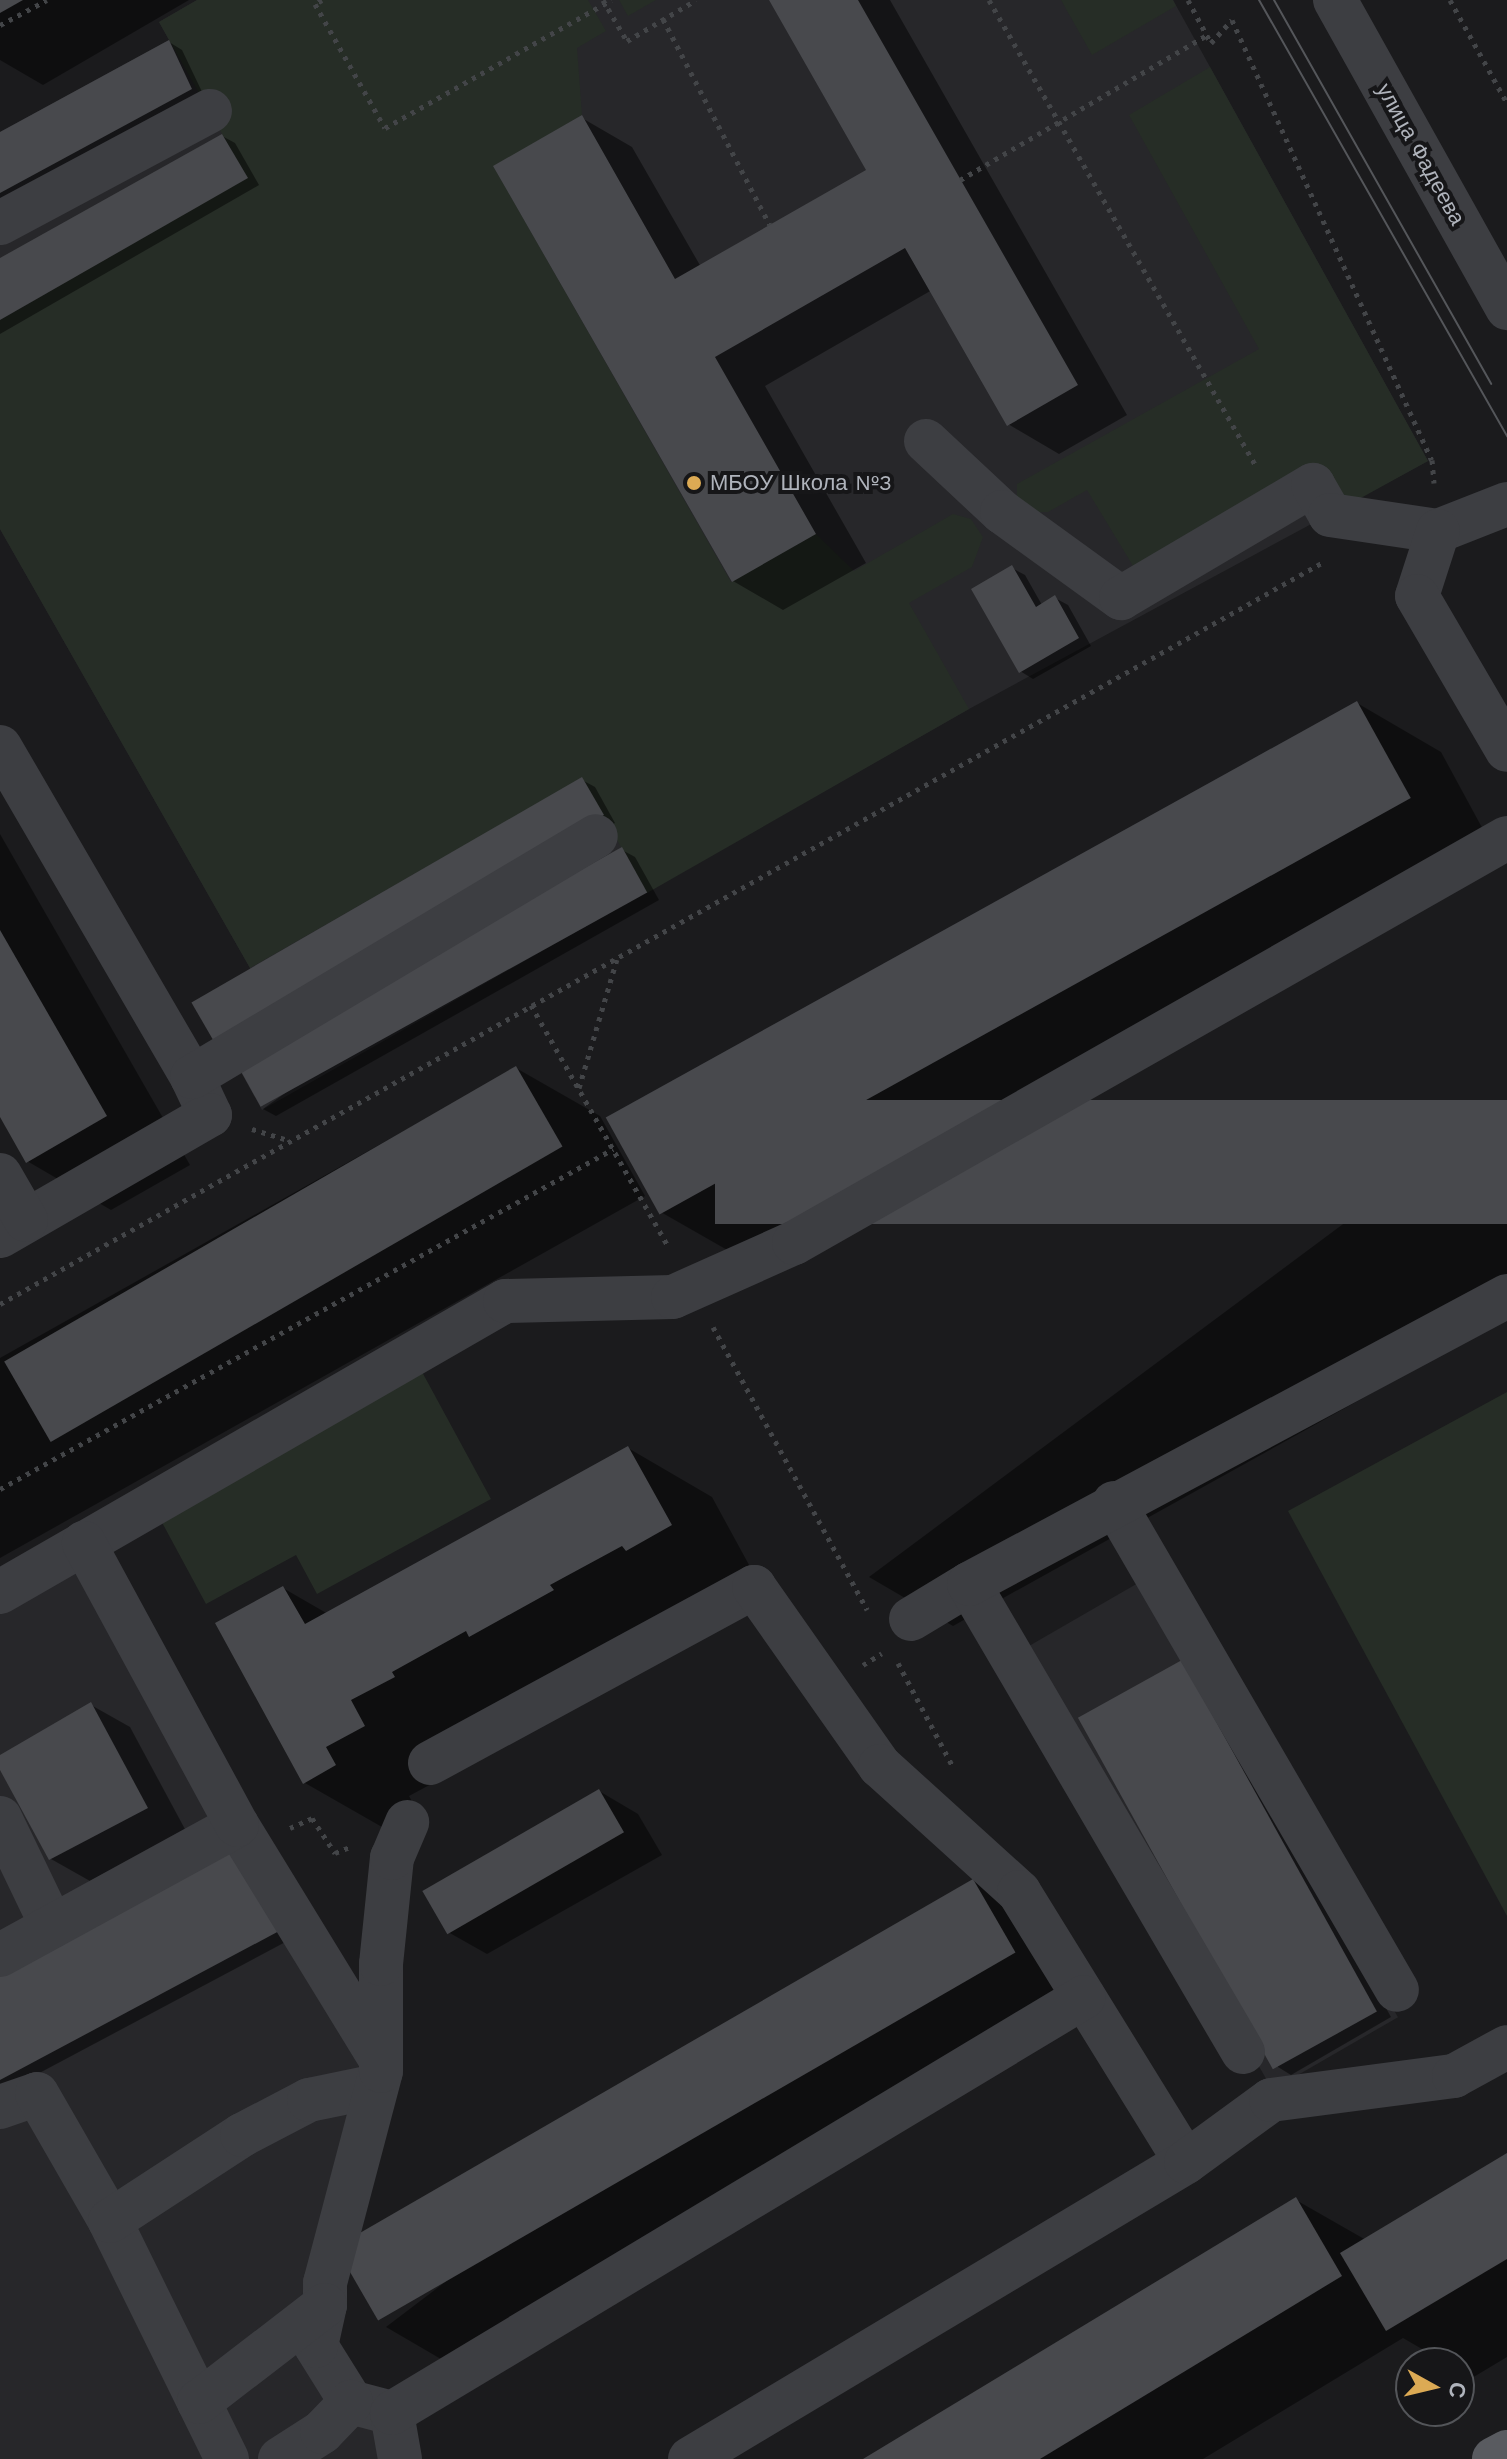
<!DOCTYPE html>
<meta charset="utf-8">
<style>
body{margin:0}
#map{position:relative;width:1507px;height:2459px;overflow:hidden;background:#1b1b1d;font-family:"Work Sans",sans-serif}
div>[style]{position:absolute}
.built>*{inset:0;background:#27272a;transform-origin:0 0}
.green>*{inset:0;background:#262d26}
.shadow>*{inset:0;background:#0007}
.building>*{inset:0;background:#48494d;transform-origin:0 0}
.path>*{height:5px;margin-top:-2.5px;transform-origin:0;background:repeating-linear-gradient(90deg,#434548 0 4px,transparent 0 10px)}
.minor>*{height:44px;margin:-22px;padding:0 22px;transform-origin:22px;border-radius:22px;background:#3d3e42}
.major>*{height:44px;margin:-22px;padding:0 22px;transform-origin:22px;border-radius:22px;background:#595b60}
.tram>*{height:2px;margin:-1px;padding:0 1px;transform-origin:1px;border-radius:1px;background:#54565a}
.dots>*{width:22px;height:22px;translate:-50% -50%;box-sizing:border-box;border:4px solid #161618;border-radius:50%}
span{translate:-50% -50%;white-space:nowrap;text-align:center;line-height:1.15;-webkit-text-stroke:8px #161618;paint-order:stroke}
.street-label{font-size:22px;color:#afb3bb}
.poi-label{font-size:22px;color:#afb3bb}
.left{translate:0 -50%;text-align:left}
.north{position:absolute;left:1395px;top:2347px;width:80px;height:80px;box-sizing:border-box;background:#161618;border:2px solid #535559;border-radius:50%;rotate:98deg;font-size:22px;font-weight:700;line-height:32px;text-align:center;color:#afb3bb}
.north::after{content:'';display:block;margin:auto;width:28px;height:36px;background:#dcaa54;clip-path:polygon(50% 0,100% 100%,50% 72%,0 100%)}
</style>
<div id="map">
<div class="built">
<div style="clip-path:polygon(197px 0,1173px 0,1428px 461px,969px 709px,262px 1110px,237px 1065px,250px 968px,0 529px,0 132px,169px 40px,159px 22px)"></div>
<div style="clip-path:polygon(84px 1543px,381px 2059px,316px 2346px,400px 2459px,0 2459px,0 1592px)"></div>
<div style="left:1145px;top:1579px;width:506px;height:145px;rotate:60deg"></div>
</div>
<div class="green">
<div style="clip-path:polygon(197px 0,588px 0,606px 31px,577px 48px,582px 115px,494px 167px,731px 582px,816px 534px,854px 571px,953px 514px,971px 519px,983px 537px,972px 567px,909px 603px,969px 709px,647px 893px,582px 778px,250px 968px,0 529px,0 320px,247px 178px,159px 22px)"></div>
<div style="clip-path:polygon(619px 0,656px 0,628px 16px)"></div>
<div style="clip-path:polygon(1061px 0,1173px 0,1176px 6px,1092px 55px)"></div>
<div style="clip-path:polygon(1210px 67px,1428px 461px,1330px 515px,1313px 486px,1144px 584px,1087px 490px,1048px 512px,1029px 512px,1017px 501px,1017px 484px,1259px 349px,1129px 115px)"></div>
<div style="clip-path:polygon(421px 1370px,491px 1499px,317px 1594px,296px 1555px,206px 1604px,158px 1515px)"></div>
<div style="clip-path:polygon(1507px 1392px,1507px 1916px,1288px 1511px)"></div>
</div>
<div class="shadow">
<div style="clip-path:polygon(0 0,189px 0,43px 85px,0 60px)"></div>
<div style="clip-path:polygon(771px 0,890px 0,1127px 415px,1059px 454px,1008px 424px,932px 290px,765px 386px,866px 563px,783px 610px,733px 581px,582px 118px,632px 147px,701px 267px,869px 171px)"></div>
<div style="clip-path:polygon(169px 42px,182px 50px,204px 96px,0 207px,0 134px)"></div>
<div style="clip-path:polygon(222px 136px,235px 143px,259px 185px,0 334px,0 260px)"></div>
<div style="clip-path:polygon(1012px 568px,1025px 575px,1042px 605px,1055px 598px,1068px 605px,1091px 646px,1033px 679px,1020px 671px)"></div>
<div style="clip-path:polygon(1357px 703px,1441px 752px,1492px 846px,743px 1259px,659px 1211px)"></div>
<div style="clip-path:polygon(582px 780px,595px 787px,615px 823px,227px 1047px)"></div>
<div style="clip-path:polygon(0 834px,190px 1165px,111px 1210px,27px 1161px,0 1113px)"></div>
<div style="clip-path:polygon(622px 850px,635px 857px,659px 900px,276px 1116px,263px 1109px)"></div>
<div style="clip-path:polygon(516px 1068px,600px 1116px,645px 1196px,0 1558px,0 1358px)"></div>
<div style="clip-path:polygon(1507px 1102px,1507px 1318px,953px 1626px,869px 1577px)"></div>
<div style="clip-path:polygon(628px 1448px,712px 1497px,754px 1574px,448px 1775px,409px 1796px,419px 1814px,389px 1831px,305px 1783px,283px 1588px,328px 1614px)"></div>
<div style="clip-path:polygon(1195px 1669px,1391px 2017px,1291px 2075px,1278px 2067px)"></div>
<div style="clip-path:polygon(91px 1705px,130px 1727px,186px 1831px,90px 1881px,51px 1859px,0 1766px,0 1757px)"></div>
<div style="clip-path:polygon(599px 1791px,638px 1814px,662px 1855px,487px 1954px,448px 1932px)"></div>
<div style="clip-path:polygon(236px 1848px,293px 1938px,0 2094px,0 1974px)"></div>
<div style="clip-path:polygon(973px 1881px,1057px 1930px,1099px 2001px,470px 2376px,386px 2327px)"></div>
<div style="clip-path:polygon(1507px 2156px,1507px 2357px,1472px 2378px,1459px 2371px,1459px 2363px,1446px 2363px,1403px 2338px,1203px 2459px,867px 2459px,1296px 2200px,1366px 2240px)"></div>
</div>
<div class="building">
<div style="clip-path:polygon(0 0,23px 0,0 13px)"></div>
<div style="clip-path:polygon(769px 0,858px 0,1078px 385px,1007px 426px,905px 248px,715px 357px,816px 534px,732px 582px,493px 166px,582px 115px,675px 279px,866px 170px)"></div>
<div style="clip-path:polygon(169px 40px,192px 89px,0 193px,0 132px)"></div>
<div style="clip-path:polygon(222px 134px,248px 178px,0 320px,0 258px)"></div>
<div style="clip-path:polygon(1012px 565px,1036px 607px,1055px 595px,1079px 638px,1019px 673px,971px 589px)"></div>
<div style="left:1357px;top:701px;width:111px;height:859px;rotate:61deg"></div>
<div style="left:582px;top:777px;width:44px;height:451px;rotate:60deg"></div>
<div style="left:622px;top:847px;width:52px;height:442px;rotate:61deg"></div>
<div style="clip-path:polygon(0 930px,107px 1116px,26px 1163px,0 1117px)"></div>
<div style="left:516px;top:1066px;width:93px;height:591px;rotate:60deg"></div>
<div style="left:1507px;top:1100px;width:124px;height:792px;rotate:90deg"></div>
<div style="clip-path:polygon(628px 1446px,672px 1525px,626px 1551px,622px 1546px,550px 1585px,554px 1590px,469px 1637px,466px 1631px,392px 1672px,395px 1677px,351px 1700px,365px 1726px,326px 1747px,336px 1765px,303px 1784px,215px 1623px,283px 1586px,305px 1624px)"></div>
<div style="left:1182px;top:1660px;width:402px;height:119px;rotate:61deg"></div>
<div style="clip-path:polygon(91px 1702px,148px 1808px,49px 1860px,0 1770px,0 1755px)"></div>
<div style="left:599px;top:1789px;width:50px;height:204px;rotate:60deg"></div>
<div style="clip-path:polygon(237px 1846px,281px 1930px,0 2080px,0 1972px)"></div>
<div style="left:973px;top:1879px;width:85px;height:736px;rotate:60deg"></div>
<div style="clip-path:polygon(1507px 2153px,1507px 2259px,1386px 2331px,1340px 2253px)"></div>
<div style="clip-path:polygon(1296px 2197px,1342px 2276px,1040px 2459px,863px 2459px)"></div>
</div>
<div class="path">
<div style="left:322px;top:0;width:8px;rotate:150deg"></div>
<div style="left:315px;top:4px;width:142px;rotate:60.6deg"></div>
<div style="left:385px;top:128px;width:260px;rotate:-29.5deg"></div>
<div style="left:603px;top:0;width:48px;rotate:59.7deg"></div>
<div style="left:627px;top:41px;width:80px;rotate:-30.7deg"></div>
<div style="left:989px;top:0;width:537px;rotate:60.19deg"></div>
<div style="left:1188px;top:0;width:49px;rotate:61.9deg"></div>
<div style="left:1211px;top:43px;width:31px;rotate:-48deg"></div>
<div style="left:1232px;top:20px;width:483px;rotate:65.6deg"></div>
<div style="left:1432px;top:460px;width:23px;rotate:85deg"></div>
<div style="left:1450px;top:0;width:118px;rotate:61deg"></div>
<div style="left:663px;top:19px;width:232px;rotate:62.6deg"></div>
<div style="left:0;top:25px;width:53px;rotate:-28deg"></div>
<div style="left:960px;top:180px;width:286px;rotate:-30.4deg"></div>
<div style="left:531px;top:1005px;width:279px;rotate:60.4deg"></div>
<div style="left:579px;top:1088px;width:134px;rotate:-73.6deg"></div>
<div style="left:252px;top:1129px;width:38px;rotate:17deg"></div>
<div style="left:0;top:1304px;width:1519px;rotate:-29.28deg"></div>
<div style="left:713px;top:1327px;width:322px;rotate:61.4deg"></div>
<div style="left:0;top:1489px;width:701px;rotate:-29.01deg"></div>
<div style="left:898px;top:1663px;width:118px;rotate:62.1deg"></div>
<div style="left:863px;top:1665px;width:22px;rotate:-32deg"></div>
<div style="left:290px;top:1828px;width:24px;rotate:-24deg"></div>
<div style="left:312px;top:1818px;width:42px;rotate:56.7deg"></div>
<div style="left:335px;top:1853px;width:16px;rotate:-22deg"></div>
</div>
<div class="minor">
<div style="left:1335px;top:0;width:353px;rotate:60.8deg"></div>
<div style="left:0;top:223px;width:238px;rotate:-28.1deg"></div>
<div style="left:926px;top:441px;width:104px;rotate:43.1deg"></div>
<div style="left:1002px;top:512px;width:147px;rotate:35.9deg"></div>
<div style="left:1121px;top:598px;width:223px;rotate:-30.5deg"></div>
<div style="left:1313px;top:485px;width:34px;rotate:60deg"></div>
<div style="left:1330px;top:515px;width:109px;rotate:8.4deg"></div>
<div style="left:1438px;top:531px;width:74px;rotate:-21.4deg"></div>
<div style="left:1438px;top:531px;width:68px;rotate:107.9deg"></div>
<div style="left:1417px;top:596px;width:178px;rotate:59.7deg"></div>
<div style="left:0;top:747px;width:382px;rotate:59.8deg"></div>
<div style="left:192px;top:1077px;width:42px;rotate:64.7deg"></div>
<div style="left:210px;top:1115px;width:242px;rotate:150deg"></div>
<div style="left:192px;top:1077px;width:470px;rotate:-30.8deg"></div>
<div style="left:0;top:1175px;width:52px;rotate:60deg"></div>
<div style="left:1114px;top:1503px;width:563px;rotate:59.84deg"></div>
<div style="left:0;top:1592px;width:583px;rotate:-29.95deg"></div>
<div style="left:505px;top:1301px;width:168px;rotate:-1.4deg"></div>
<div style="left:673px;top:1297px;width:133px;rotate:-24.1deg"></div>
<div style="left:794px;top:1243px;width:820px;rotate:-29.6deg"></div>
<div style="left:911px;top:1619px;width:68px;rotate:-31.1deg"></div>
<div style="left:430px;top:1763px;width:369px;rotate:-28.5deg"></div>
<div style="left:754px;top:1587px;width:219px;rotate:54.9deg"></div>
<div style="left:880px;top:1766px;width:188px;rotate:42.2deg"></div>
<div style="left:1019px;top:1892px;width:317px;rotate:58.3deg"></div>
<div style="left:0;top:1818px;width:120px;rotate:64.3deg"></div>
<div style="left:237px;top:1825px;width:273px;rotate:58.5deg"></div>
<div style="left:0;top:1955px;width:270px;rotate:-28.7deg"></div>
<div style="left:237px;top:1825px;width:321px;rotate:-118.5deg"></div>
<div style="left:1243px;top:2052px;width:542px;rotate:-120.35deg"></div>
<div style="left:969px;top:1584px;width:610px;rotate:-28.16deg"></div>
<div style="left:0;top:2107px;width:39px;rotate:-19deg"></div>
<div style="left:37px;top:2094px;width:146px;rotate:60.1deg"></div>
<div style="left:199px;top:2402px;width:202px;rotate:-116.2deg"></div>
<div style="left:110px;top:2221px;width:158px;rotate:-33.1deg"></div>
<div style="left:242px;top:2135px;width:76px;rotate:-27.6deg"></div>
<div style="left:309px;top:2100px;width:69px;rotate:-11.6deg"></div>
<div style="left:392px;top:2413px;width:42px;rotate:-165deg"></div>
<div style="left:351px;top:2402px;width:66px;rotate:-122deg"></div>
<div style="left:316px;top:2346px;width:42px;rotate:-77.6deg"></div>
<div style="left:325px;top:2305px;width:22px;rotate:-90deg"></div>
<div style="left:325px;top:2283px;width:219px;rotate:-75.2deg"></div>
<div style="left:381px;top:2071px;width:107px;rotate:-90deg"></div>
<div style="left:381px;top:1964px;width:107px;rotate:-84.1deg"></div>
<div style="left:392px;top:1858px;width:39px;rotate:-67deg"></div>
<div style="left:227px;top:2459px;width:64px;rotate:-116.2deg"></div>
<div style="left:199px;top:2402px;width:159px;rotate:-37.6deg"></div>
<div style="left:280px;top:2459px;width:50px;rotate:-32.7deg"></div>
<div style="left:322px;top:2432px;width:42px;rotate:-46deg"></div>
<div style="left:400px;top:2459px;width:47px;rotate:-99.9deg"></div>
<div style="left:392px;top:2413px;width:807px;rotate:-31.01deg"></div>
<div style="left:690px;top:2459px;width:578px;rotate:-30.91deg"></div>
<div style="left:1186px;top:2162px;width:105px;rotate:-36.1deg"></div>
<div style="left:1271px;top:2100px;width:185px;rotate:-7.5deg"></div>
<div style="left:1454px;top:2076px;width:60px;rotate:-28.7deg"></div>
</div>
<div class="major">
<div style="left:1494px;top:2459px;width:15px;rotate:-28deg"></div>
</div>
<div class="tram">
<div style="left:1259px;top:0;width:502px;rotate:60.37deg"></div>
<div style="left:1274px;top:0;width:441px;rotate:60.5deg"></div>
</div>
<div class="dots">
<div style="left:694px;top:483px;background:#dcaa54"></div>
</div>
<div class="street-label">
<span style="left:1421px;top:154px;rotate:61deg">улица Фадеева</span>
</div>
<div class="poi-label">
<span class="left" style="left:710px;top:483px">МБОУ Школа №3</span>
</div>
<div class="north">С</div>
</div>
